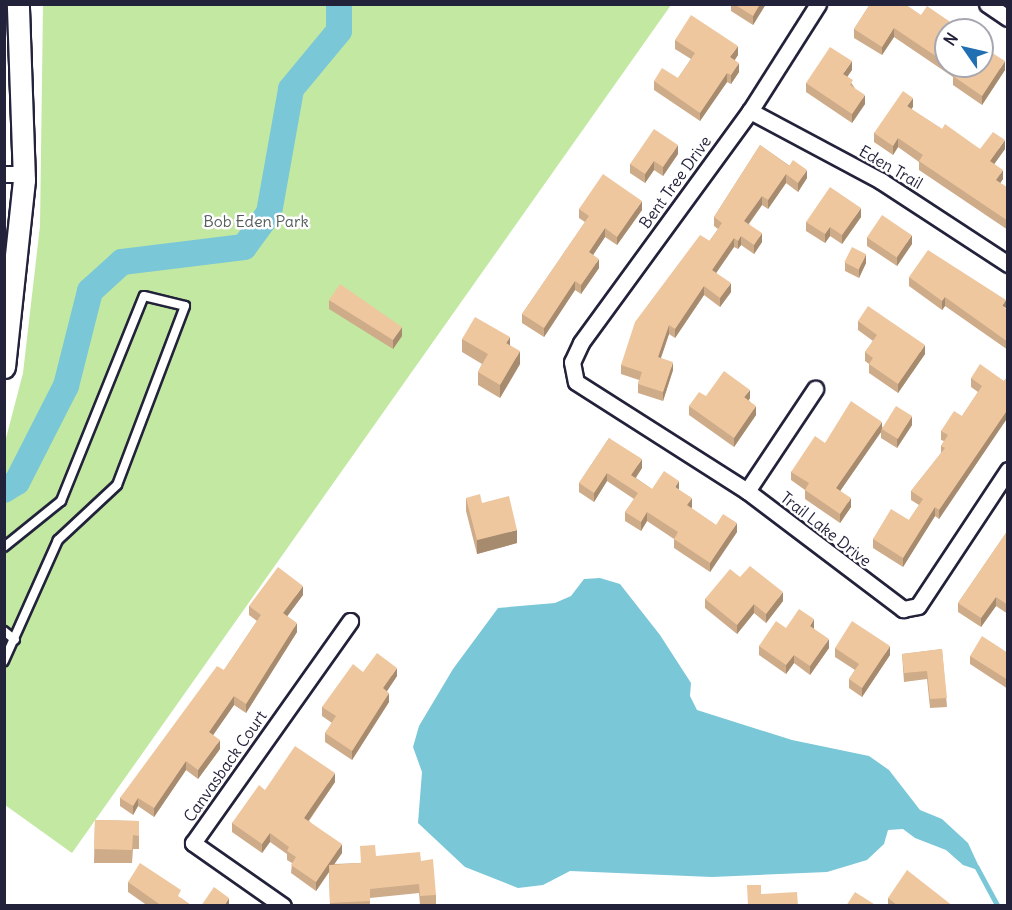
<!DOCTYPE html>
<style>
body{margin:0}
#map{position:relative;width:1012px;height:910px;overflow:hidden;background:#fff;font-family:Delius,sans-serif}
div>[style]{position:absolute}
.green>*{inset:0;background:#c3e8a2}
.water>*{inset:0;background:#7ac7d8}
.stream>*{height:4.5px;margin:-2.25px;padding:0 2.25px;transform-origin:2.25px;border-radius:2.25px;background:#7ac7d8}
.river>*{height:26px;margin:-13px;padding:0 13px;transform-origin:13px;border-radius:13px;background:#7ac7d8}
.roads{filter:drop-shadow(2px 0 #22223b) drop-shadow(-2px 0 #22223b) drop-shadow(0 2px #22223b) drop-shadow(0 -2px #22223b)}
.service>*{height:8px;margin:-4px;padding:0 4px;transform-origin:4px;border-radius:4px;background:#fff}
.minor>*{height:15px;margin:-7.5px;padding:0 7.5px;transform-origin:7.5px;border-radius:7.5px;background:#fff}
.secondary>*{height:21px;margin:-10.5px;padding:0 10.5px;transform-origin:10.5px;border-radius:10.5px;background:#fff}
.wall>*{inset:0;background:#ceab89}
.shaded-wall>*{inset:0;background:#a78b6f}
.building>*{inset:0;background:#efc79f;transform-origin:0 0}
span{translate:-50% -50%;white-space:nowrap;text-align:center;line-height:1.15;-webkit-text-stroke:5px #fff;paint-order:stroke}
.street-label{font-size:16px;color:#22223b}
.park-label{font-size:16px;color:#525d5a}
.frame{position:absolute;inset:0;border:6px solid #22223b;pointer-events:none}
.north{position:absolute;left:934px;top:18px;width:60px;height:60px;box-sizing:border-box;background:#fff;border:2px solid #a7a7b1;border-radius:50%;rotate:304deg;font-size:16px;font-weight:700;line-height:24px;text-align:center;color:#22223b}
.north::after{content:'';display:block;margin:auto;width:21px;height:27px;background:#1f6fb2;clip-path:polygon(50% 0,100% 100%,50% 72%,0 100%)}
</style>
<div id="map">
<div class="green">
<div style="clip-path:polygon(43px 5px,671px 5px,72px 853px,5px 805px,5px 442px,23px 373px,40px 226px)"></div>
</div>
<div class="water">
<div style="clip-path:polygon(600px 578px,620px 584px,660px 635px,691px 683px,690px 696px,697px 710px,792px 740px,869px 756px,889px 770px,920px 810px,942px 819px,968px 843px,981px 871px,963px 865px,946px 850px,915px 838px,903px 829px,888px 830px,884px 844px,867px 860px,827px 872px,712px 877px,570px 871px,543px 885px,518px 888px,465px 867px,418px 823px,422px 772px,413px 747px,419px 726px,453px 669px,498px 608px,555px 603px,571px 596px,584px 579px)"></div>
</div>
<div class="stream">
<div style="left:977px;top:867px;width:44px;rotate:61.7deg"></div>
</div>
<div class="river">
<div style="left:4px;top:490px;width:15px;rotate:-32deg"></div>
<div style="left:17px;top:482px;width:108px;rotate:-63deg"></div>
<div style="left:66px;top:386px;width:98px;rotate:-75.8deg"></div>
<div style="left:90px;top:291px;width:43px;rotate:-42.2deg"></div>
<div style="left:122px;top:262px;width:123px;rotate:-7deg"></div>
<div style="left:244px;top:247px;width:42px;rotate:-53.7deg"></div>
<div style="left:269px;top:213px;width:126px;rotate:-79.9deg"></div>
<div style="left:291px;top:89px;width:75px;rotate:-50.4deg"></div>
<div style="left:339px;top:31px;width:27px;rotate:-90deg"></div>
</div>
<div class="roads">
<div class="service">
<div style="left:4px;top:547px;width:73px;rotate:-38.9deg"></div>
<div style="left:61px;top:501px;width:221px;rotate:-68deg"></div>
<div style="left:144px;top:296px;width:42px;rotate:13.7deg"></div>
<div style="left:185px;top:306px;width:191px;rotate:110.8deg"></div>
<div style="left:117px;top:485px;width:81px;rotate:137deg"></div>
<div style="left:58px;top:540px;width:133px;rotate:114.1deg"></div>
<div style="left:4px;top:631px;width:14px;rotate:39deg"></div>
</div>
<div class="minor">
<div style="left:818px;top:4px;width:127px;rotate:122.4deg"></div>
<div style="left:750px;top:111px;width:287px;rotate:126.1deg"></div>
<div style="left:581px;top:343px;width:21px;rotate:115deg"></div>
<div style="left:572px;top:362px;width:20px;rotate:79deg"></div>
<div style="left:576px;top:382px;width:203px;rotate:32.5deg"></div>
<div style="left:747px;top:491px;width:196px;rotate:37.1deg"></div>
<div style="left:903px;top:609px;width:15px;rotate:-11deg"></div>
<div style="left:918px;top:606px;width:163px;rotate:-56.5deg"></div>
<div style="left:987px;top:4px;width:25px;rotate:34deg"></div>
<div style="left:750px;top:111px;width:149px;rotate:28.1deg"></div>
<div style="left:881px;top:181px;width:152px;rotate:33.2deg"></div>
<div style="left:4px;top:174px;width:20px"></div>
<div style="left:747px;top:491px;width:123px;rotate:-56.3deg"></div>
<div style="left:283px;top:906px;width:110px;rotate:-145deg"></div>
<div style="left:193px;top:843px;width:272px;rotate:-54.7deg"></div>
</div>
<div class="secondary">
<div style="left:4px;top:367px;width:188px;rotate:-83.9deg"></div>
<div style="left:24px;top:180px;width:176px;rotate:-92deg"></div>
</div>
</div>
<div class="wall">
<div style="clip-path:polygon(731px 4px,766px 4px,753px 25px,731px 11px)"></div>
<div style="clip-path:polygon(870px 4px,946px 30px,946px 66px,982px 66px,1005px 70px,982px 105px,953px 85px,953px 77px,894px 37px,882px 55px,854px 38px,854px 29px)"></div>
<div style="clip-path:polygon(675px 40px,738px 55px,735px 60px,739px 72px,731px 84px,727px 82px,700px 121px,654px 90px,654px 81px,678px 78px,691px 59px,675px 49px)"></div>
<div style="clip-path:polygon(852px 70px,847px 76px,865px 104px,852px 123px,806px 92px,806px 83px)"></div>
<div style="clip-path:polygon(913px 107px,911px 109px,942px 129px,980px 149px,1005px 149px,994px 164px,1003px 179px,1000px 183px,1008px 188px,1008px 230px,919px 170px,919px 162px,898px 147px,893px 155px,874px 142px,874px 133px)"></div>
<div style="clip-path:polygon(760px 145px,807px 178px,798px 192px,786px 183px,768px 209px,762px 205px,749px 224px,762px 242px,754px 254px,741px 245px,738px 249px,734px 247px,716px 273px,731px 292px,720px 307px,704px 295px,675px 338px,669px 334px,661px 358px,673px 370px,663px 401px,638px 393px,638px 384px,639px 380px,621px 374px,621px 365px,718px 229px,714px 226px,714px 217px)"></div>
<div style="clip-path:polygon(678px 154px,663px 176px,654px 170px,645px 183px,630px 173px,630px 164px)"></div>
<div style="clip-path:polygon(579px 209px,642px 210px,617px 245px,605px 237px,593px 255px,599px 268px,581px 294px,575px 290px,544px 337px,522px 323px,522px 314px,585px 222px,579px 218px)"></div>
<div style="clip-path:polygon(861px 217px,842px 244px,830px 236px,825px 243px,806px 231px,806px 222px)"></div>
<div style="clip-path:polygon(867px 237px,912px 244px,897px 266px,867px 246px)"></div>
<div style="clip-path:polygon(845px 262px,866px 263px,859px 278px,845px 271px)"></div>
<div style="clip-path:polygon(909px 277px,1008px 310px,1008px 350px,945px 306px,942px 310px,909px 286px)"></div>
<div style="clip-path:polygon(329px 300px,402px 336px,393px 349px,329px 309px)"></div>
<div style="clip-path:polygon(858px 321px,925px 354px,898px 393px,869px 373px,869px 364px,865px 361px,865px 352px,873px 341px,858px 330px)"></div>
<div style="clip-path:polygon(462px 339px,510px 345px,520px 364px,500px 398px,478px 385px,478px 372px,482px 364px,462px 352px)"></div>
<div style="clip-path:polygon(1008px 376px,1008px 417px,939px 519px,935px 516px,903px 567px,873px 548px,873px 539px,909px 520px,919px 505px,911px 500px,911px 491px,941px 453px,941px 446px,944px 441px,941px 440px,941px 431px,962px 416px,978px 392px,971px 387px,971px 378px,1004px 381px)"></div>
<div style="clip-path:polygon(750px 398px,749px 400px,756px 415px,734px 447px,689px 415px,689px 406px)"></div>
<div style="clip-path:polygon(912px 425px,897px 448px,881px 438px,881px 432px,840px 491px,851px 507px,840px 523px,805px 499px,805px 490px,791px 480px,791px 472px,825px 443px,882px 427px)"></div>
<div style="clip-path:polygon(609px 438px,642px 468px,636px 478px,652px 489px,679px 490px,692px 507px,691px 508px,716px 525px,737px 532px,710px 572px,674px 548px,674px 539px,647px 521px,641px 531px,625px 521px,625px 512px,634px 499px,607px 481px,594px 502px,579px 492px,579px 483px)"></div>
<div style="clip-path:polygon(466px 498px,482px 503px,517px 543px,477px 554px,466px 511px)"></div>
<div style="clip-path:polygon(1008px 530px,1008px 614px,996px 606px,981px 627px,958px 612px,958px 603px)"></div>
<div style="clip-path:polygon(740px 577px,783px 601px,766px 623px,754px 613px,737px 634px,705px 608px,705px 599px)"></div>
<div style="clip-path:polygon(303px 595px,287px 616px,297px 632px,246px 713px,234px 705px,213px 735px,220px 749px,198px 779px,186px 770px,154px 817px,138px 806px,133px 815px,120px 806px,120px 798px,224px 670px,257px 621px,249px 615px,249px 606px)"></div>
<div style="clip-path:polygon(786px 628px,814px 628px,814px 629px,829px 648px,810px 675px,794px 663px,786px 674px,759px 655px,759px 646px)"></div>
<div style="clip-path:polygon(835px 648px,890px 655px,862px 697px,849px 688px,849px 679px,855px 670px,835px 657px)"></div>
<div style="clip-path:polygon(942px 649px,947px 707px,930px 708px,927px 679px,904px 682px,902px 654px)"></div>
<div style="clip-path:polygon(1008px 653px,1008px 689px,970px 664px,970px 656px)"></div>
<div style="clip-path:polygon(363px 672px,397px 676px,387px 691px,389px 702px,352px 760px,325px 742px,325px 733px,332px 723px,322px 716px,322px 707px)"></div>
<div style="clip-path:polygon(335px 782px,309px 821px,342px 853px,334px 864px,360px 863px,376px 856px,421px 861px,436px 895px,436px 904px,420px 905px,419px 893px,370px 898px,370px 906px,330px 906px,329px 872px,316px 891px,291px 873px,292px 863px,287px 860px,287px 854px,270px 842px,262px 853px,232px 832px,232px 823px,265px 790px)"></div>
<div style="clip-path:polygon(95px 820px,139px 821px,139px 849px,133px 849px,132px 863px,94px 863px)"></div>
<div style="clip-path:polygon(128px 882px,181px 898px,192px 906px,148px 906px,128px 892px)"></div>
<div style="clip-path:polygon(888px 898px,953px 906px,888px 906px)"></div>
</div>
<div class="shaded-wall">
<div style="clip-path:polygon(760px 4px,766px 4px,753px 25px,753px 16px)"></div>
<div style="clip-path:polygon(894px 28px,894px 37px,882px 55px,882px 47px)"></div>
<div style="clip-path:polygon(738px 46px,738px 55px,730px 66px,730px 57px)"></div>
<div style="clip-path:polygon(852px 61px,852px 70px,843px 83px,843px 74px)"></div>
<div style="clip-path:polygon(1005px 61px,1005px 70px,982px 105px,982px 96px)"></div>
<div style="clip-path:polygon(739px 63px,739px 72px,731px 84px,731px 75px)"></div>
<div style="clip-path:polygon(727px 73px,727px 82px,700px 121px,700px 113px)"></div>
<div style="clip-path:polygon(865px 95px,865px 104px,852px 123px,852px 114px)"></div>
<div style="clip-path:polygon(913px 98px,913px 107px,907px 115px,907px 106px)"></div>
<div style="clip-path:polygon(898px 138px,898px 147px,893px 155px,893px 146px)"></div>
<div style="clip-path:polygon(1005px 140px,1005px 149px,990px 170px,990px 161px)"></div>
<div style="clip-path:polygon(678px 145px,678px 154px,663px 176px,663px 167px)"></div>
<div style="clip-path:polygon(654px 161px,654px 170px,645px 183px,645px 174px)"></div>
<div style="clip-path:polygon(807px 170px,807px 178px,798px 192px,798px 183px)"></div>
<div style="clip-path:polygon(1003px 170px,1003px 179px,996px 189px,996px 180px)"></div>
<div style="clip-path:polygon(786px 174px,786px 183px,768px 209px,768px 200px)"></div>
<div style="clip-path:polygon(762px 196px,762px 205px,744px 230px,744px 221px)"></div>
<div style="clip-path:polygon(642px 201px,642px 210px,617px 245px,617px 237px)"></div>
<div style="clip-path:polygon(861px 208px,861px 217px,842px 244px,842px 235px)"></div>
<div style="clip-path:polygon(830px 227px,830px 236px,825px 243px,825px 234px)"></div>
<div style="clip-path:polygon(605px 228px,605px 237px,589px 261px,589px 252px)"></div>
<div style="clip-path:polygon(762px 233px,762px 242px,754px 254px,754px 245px)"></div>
<div style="clip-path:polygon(912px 235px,912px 244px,897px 266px,897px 257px)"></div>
<div style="clip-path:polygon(741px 236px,741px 245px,738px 249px,738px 241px)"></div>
<div style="clip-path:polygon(734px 238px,734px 247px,712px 279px,712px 270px)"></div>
<div style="clip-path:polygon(866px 254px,866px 263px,859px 278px,859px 269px)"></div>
<div style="clip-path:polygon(599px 259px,599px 268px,581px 294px,581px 285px)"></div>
<div style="clip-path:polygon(575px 281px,575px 290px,544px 337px,544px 328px)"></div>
<div style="clip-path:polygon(731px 283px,731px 292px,720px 307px,720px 298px)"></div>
<div style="clip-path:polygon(704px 286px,704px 295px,675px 338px,675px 329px)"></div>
<div style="clip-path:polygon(945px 297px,945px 306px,942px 310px,942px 301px)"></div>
<div style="clip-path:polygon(1006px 300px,1006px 308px,1002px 306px)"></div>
<div style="clip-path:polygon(669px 325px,669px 334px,658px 366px,658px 357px)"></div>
<div style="clip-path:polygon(402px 327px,402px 336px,393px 349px,393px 340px)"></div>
<div style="clip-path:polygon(510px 337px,510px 350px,506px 343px)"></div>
<div style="clip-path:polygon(925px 345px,925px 354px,898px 393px,898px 384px)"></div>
<div style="clip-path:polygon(520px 351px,520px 364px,500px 398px,500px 385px)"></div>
<div style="clip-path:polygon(673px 362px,673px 370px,663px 401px,663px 392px)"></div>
<div style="clip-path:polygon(750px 390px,750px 398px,744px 406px,744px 397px)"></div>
<div style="clip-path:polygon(756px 406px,756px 415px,734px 447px,734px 438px)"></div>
<div style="clip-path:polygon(1008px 409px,1008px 417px,939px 519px,939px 510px)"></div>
<div style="clip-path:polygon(912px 416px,912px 425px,897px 448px,897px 439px)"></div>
<div style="clip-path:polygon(882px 422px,882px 430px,881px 429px,881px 432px,836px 497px,836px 488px)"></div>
<div style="clip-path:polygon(642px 459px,642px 468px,631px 484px,631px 475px)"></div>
<div style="clip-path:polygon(607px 473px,607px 481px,594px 502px,594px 493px)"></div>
<div style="clip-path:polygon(679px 481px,679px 490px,675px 487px)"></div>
<div style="clip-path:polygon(692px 498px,692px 507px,687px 514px,687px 505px)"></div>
<div style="clip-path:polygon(851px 498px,851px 507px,840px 523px,840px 514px)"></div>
<div style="clip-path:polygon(935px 507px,935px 516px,903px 567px,903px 558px)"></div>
<div style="clip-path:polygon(647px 512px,647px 521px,641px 531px,641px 522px)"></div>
<div style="clip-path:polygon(737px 523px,737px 532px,710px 572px,710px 563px)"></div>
<div style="clip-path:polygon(517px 530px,517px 543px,477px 554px,477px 540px)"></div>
<div style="clip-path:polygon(303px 586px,303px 595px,283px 622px,283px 613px)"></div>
<div style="clip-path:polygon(783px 592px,783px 601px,766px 623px,766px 614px)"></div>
<div style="clip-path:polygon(996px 597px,996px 606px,981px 627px,981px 618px)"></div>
<div style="clip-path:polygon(754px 604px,754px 613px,737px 634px,737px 625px)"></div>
<div style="clip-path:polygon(814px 619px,814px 628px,810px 635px,810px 626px)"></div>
<div style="clip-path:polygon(297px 623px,297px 632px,246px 713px,246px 704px)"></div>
<div style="clip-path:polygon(829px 639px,829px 648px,810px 675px,810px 666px)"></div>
<div style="clip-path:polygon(890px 646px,890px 655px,862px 697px,862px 688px)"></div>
<div style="clip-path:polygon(794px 655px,794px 663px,786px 674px,786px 665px)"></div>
<div style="clip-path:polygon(397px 668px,397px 676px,383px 697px,383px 688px)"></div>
<div style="clip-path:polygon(389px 693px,389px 702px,352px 760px,352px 751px)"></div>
<div style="clip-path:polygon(234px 696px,234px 705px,209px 741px,209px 732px)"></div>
<div style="clip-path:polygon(220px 740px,220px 749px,198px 779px,198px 770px)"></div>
<div style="clip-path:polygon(186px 761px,186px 770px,154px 817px,154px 808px)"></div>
<div style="clip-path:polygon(335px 773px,335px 782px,304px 827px,304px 818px)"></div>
<div style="clip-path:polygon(138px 798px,138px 806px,133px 815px,133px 806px)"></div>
<div style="clip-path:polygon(270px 833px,270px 842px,262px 853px,262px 844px)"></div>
<div style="clip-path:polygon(342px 844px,342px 853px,316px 891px,316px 882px)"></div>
<div style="clip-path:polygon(229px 898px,229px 906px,224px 906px)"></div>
</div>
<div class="building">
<div style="clip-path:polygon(734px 4px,760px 4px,753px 16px)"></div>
<div style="clip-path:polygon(870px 4px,905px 4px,921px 15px,927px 6px,962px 30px,946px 30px,946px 63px,894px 28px,882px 47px,854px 29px)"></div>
<div style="clip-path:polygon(691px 15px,738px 46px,730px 57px,739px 63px,731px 75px,727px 73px,700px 113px,654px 81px,662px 68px,678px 78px,695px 53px,675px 40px)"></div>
<div style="clip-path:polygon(830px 47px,852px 61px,843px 74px,853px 80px,850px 85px,865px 95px,852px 114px,806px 83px)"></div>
<div style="clip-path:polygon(986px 49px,1005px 61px,982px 96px,953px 76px,957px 70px,950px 66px,982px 66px,982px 56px)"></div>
<div style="clip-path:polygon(903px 91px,913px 98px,907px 106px,942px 129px,945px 124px,980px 149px,993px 132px,1005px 140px,990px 161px,1003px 170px,996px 180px,1008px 188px,1008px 221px,919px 161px,923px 155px,898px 138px,893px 146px,874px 133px)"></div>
<div style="clip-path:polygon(654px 129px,678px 145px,663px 167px,654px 161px,645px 174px,630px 164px)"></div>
<div style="clip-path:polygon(760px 145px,789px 166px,793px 160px,807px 170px,798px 183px,786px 174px,768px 200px,762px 196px,744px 221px,762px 233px,754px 245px,741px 236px,738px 241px,734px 238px,712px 270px,731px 283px,720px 298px,704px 286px,675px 329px,669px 325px,658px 357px,673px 362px,663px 392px,638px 384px,642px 372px,621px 365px,635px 322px,700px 235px,710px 241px,722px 223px,714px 217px)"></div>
<div style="clip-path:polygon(603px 174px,642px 201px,617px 237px,605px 228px,589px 252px,599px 259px,581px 285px,575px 281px,544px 328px,522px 314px,589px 216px,579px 209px)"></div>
<div style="clip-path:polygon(830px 187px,861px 208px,842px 235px,830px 227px,825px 234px,806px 222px)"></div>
<div style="left:882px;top:215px;width:36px;height:27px;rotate:34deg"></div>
<div style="left:852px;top:247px;width:16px;height:17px;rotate:27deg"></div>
<div style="clip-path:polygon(928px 250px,1006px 300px,1002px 306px,1008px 310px,1008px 342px,945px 297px,942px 301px,909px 277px)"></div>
<div style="clip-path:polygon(340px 284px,402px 327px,393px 340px,329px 300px)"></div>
<div style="clip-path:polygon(868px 306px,925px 345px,898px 384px,869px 364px,873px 358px,865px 352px,877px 335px,858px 321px)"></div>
<div style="clip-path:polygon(475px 317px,510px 337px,506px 343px,520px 351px,500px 385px,478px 372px,488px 354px,462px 339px)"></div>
<div style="clip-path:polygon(980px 364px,1004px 381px,1008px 376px,1008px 409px,939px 510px,935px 507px,903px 558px,873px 539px,891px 509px,909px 520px,923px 499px,911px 491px,945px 448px,941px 446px,948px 435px,941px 431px,954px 411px,962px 416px,982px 386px,971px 378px)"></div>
<div style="clip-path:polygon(724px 371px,750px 390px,744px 397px,756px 406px,734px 438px,689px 406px,699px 392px,706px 396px)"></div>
<div style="clip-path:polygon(851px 401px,882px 422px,836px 488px,851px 498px,840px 514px,805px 490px,809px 483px,791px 472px,815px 436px,825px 443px)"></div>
<div style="left:896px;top:406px;width:19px;height:27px;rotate:32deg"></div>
<div style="clip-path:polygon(609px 438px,642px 459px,631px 475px,652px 489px,664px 471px,679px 481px,675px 487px,692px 498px,687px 505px,716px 525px,723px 514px,737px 523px,710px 563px,674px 539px,678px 532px,647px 512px,641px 522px,625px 512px,638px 493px,607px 473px,594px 493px,579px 483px)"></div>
<div style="clip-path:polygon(480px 494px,482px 503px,509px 496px,517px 530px,477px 540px,466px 498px)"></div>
<div style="clip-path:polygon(1008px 530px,1008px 605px,996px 597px,981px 618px,958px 603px)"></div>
<div style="clip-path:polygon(750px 566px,783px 592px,766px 614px,754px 604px,737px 625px,705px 599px,730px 569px,740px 577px)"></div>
<div style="clip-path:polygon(278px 567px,303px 586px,283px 613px,297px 623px,246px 704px,234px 696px,209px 732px,220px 740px,198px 770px,186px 761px,154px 808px,138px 798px,133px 806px,120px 798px,217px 666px,224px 670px,261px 615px,249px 606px)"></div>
<div style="clip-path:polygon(799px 609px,814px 619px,810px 626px,829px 639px,810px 666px,794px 655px,786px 665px,759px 646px,776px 621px,786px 628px)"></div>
<div style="clip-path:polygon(852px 621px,890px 646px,862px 688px,849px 679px,859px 664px,835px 648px)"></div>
<div style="clip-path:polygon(982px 636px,1008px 653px,1008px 680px,970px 656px)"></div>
<div style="clip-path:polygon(942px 649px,947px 698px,930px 699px,927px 671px,904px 673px,902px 654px)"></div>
<div style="clip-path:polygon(377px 653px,397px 668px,383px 688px,389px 693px,352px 751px,325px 733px,336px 716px,322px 707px,353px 664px,363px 672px)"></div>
<div style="clip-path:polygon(295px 746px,335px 773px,304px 818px,342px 844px,316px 882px,291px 865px,296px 857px,287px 851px,289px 847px,270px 833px,262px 844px,232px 823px,259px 785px,265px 790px)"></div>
<div style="clip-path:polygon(95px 820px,139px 821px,139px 836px,133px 835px,132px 850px,94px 849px)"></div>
<div style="clip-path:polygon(375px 845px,376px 856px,420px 852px,421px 861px,433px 859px,436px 895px,420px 896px,419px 884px,370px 889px,370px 901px,330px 903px,329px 865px,361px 863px,360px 846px)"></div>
<div style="clip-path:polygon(140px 863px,181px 890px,178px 896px,192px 906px,162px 906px,128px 882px)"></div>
<div style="clip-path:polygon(907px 870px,953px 906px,898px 906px,888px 898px)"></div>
<div style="clip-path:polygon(747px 885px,761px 885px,761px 894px,797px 892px,798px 906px,748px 906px)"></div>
<div style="clip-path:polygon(214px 887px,229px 898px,224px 906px,201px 906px)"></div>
<div style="clip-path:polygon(855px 892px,877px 906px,846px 906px)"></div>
</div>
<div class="street-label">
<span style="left:891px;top:167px;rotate:30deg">Eden Trail</span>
<span style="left:675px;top:182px;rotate:-54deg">Bent Tree Drive</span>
<span style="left:826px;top:529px;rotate:38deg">Trail Lake Drive</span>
<span style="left:225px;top:766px;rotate:-55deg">Canvasback Court</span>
</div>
<div class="park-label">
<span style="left:256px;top:221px">Bob Eden Park</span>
</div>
<div class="frame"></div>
<div class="north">N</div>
</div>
